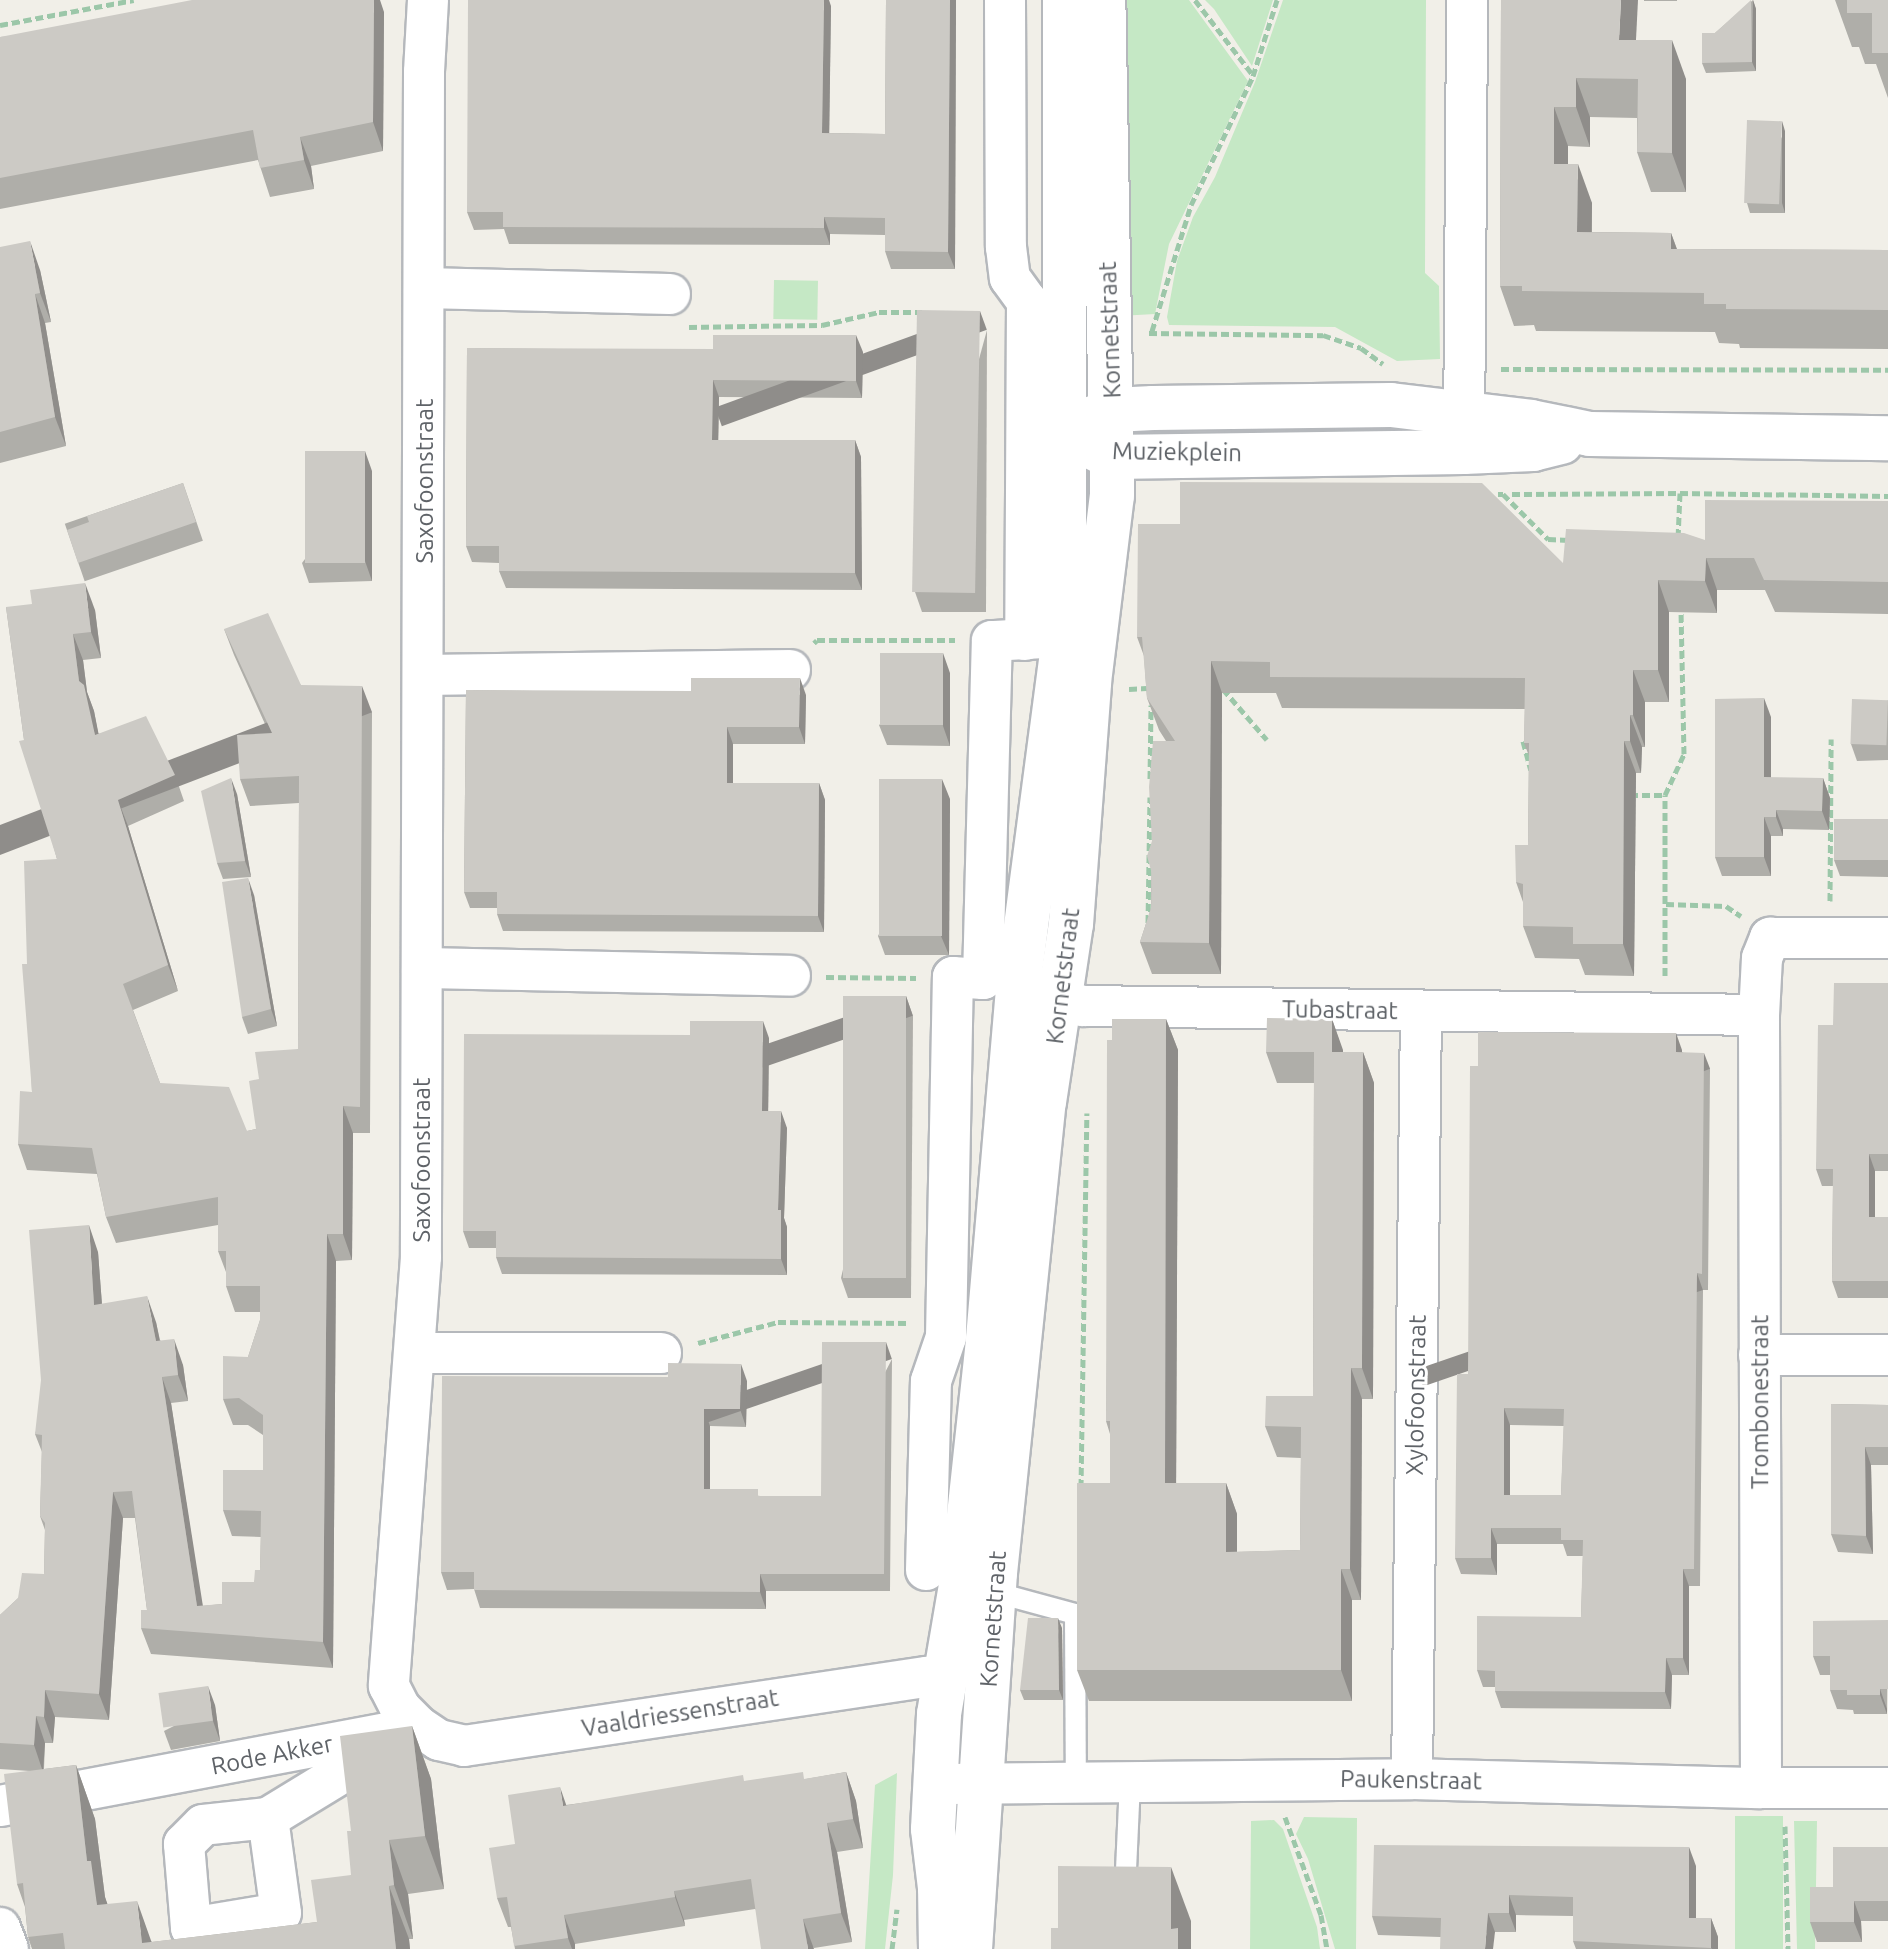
<!DOCTYPE html>
<style>
body{margin:0}
#map{position:relative;width:1888px;height:1949px;overflow:hidden;background:#f1efe8;font-family:Ubuntu,sans-serif}
div>[style]{position:absolute}
.green>*{inset:0;background:#c5e8c5;transform-origin:0 0}
.path>*{height:5px;margin-top:-2.5px;transform-origin:0;background:repeating-linear-gradient(90deg,#9cc7a9 0 8px,transparent 0 12px)}
.roads{filter:drop-shadow(2px 0 #b5b8bc) drop-shadow(-2px 0 #b5b8bc) drop-shadow(0 2px #b5b8bc) drop-shadow(0 -2px #b5b8bc)}
.lane>*{height:20px;margin:-10px;padding:0 10px;transform-origin:10px;border-radius:10px;background:#fff}
.street>*{height:40px;margin:-20px;padding:0 20px;transform-origin:20px;border-radius:20px;background:#fff}
.secondary>*{height:44px;margin:-22px;padding:0 22px;transform-origin:22px;border-radius:22px;background:#fff}
.wall>*{inset:0;background:#afaea9;transform-origin:0 0}
.shaded-wall>*{inset:0;background:#8f8d8a;transform-origin:0 0}
.building>*{inset:0;background:#cccac5;transform-origin:0 0}
span{translate:-50% -50%;white-space:nowrap;text-align:center;line-height:1.15;-webkit-text-stroke:6px #fff;paint-order:stroke}
.street-label{font-size:24px;color:#5f6368}
</style>
<div id="map">
<div class="green">
<div style="clip-path:polygon(1113px 0,1189px 0,1248px 81px,1169px 244px,1155px 314px,1119px 316px)"></div>
<div style="clip-path:polygon(1205px 0,1273px 0,1252px 66px,1214px 9px)"></div>
<div style="clip-path:polygon(1283px 0,1426px 0,1425px 273px,1439px 286px,1440px 359px,1397px 361px,1335px 327px,1169px 325px,1167px 317px,1177px 261px,1193px 217px,1215px 177px,1255px 82px)"></div>
<div style="left:774px;top:280px;width:44px;height:39px;rotate:1deg"></div>
<div style="clip-path:polygon(897px 1773px,893px 1875px,885px 1949px,865px 1949px,875px 1785px)"></div>
<div style="left:1735px;top:1816px;width:48px;height:133px"></div>
<div style="clip-path:polygon(1304px 1817px,1357px 1818px,1356px 1949px,1335px 1949px,1308px 1859px,1296px 1834px)"></div>
<div style="clip-path:polygon(1274px 1820px,1283px 1829px,1317px 1927px,1320px 1949px,1250px 1949px,1251px 1821px)"></div>
<div style="clip-path:polygon(1794px 1821px,1817px 1821px,1815px 1949px,1797px 1949px)"></div>
</div>
<div class="path">
<div style="left:1195px;top:0;width:95px;rotate:52.3deg"></div>
<div style="left:0;top:25px;width:136px;rotate:-10.6deg"></div>
<div style="left:689px;top:327px;width:133px;rotate:-0.9deg"></div>
<div style="left:822px;top:325px;width:58px;rotate:-12.8deg"></div>
<div style="left:879px;top:312px;width:43px"></div>
<div style="left:1152px;top:331px;width:132px;rotate:-72.8deg"></div>
<div style="left:1191px;top:205px;width:143px;rotate:-64.3deg"></div>
<div style="left:1253px;top:76px;width:80px;rotate:-72.5deg"></div>
<div style="left:1149px;top:333px;width:174px;rotate:0.7deg"></div>
<div style="left:1323px;top:335px;width:40px;rotate:18.9deg"></div>
<div style="left:1361px;top:348px;width:27px;rotate:36deg"></div>
<div style="left:1501px;top:369px;width:387px;rotate:0.1deg"></div>
<div style="left:1680px;top:493px;width:208px;rotate:0.8deg"></div>
<div style="left:1498px;top:494px;width:5px"></div>
<div style="left:1503px;top:494px;width:64px;rotate:45deg"></div>
<div style="left:1548px;top:539px;width:21px;rotate:3deg"></div>
<div style="left:1512px;top:494px;width:168px;rotate:-0.3deg"></div>
<div style="left:1680px;top:493px;width:45px;rotate:92.5deg"></div>
<div style="left:814px;top:643px;width:4px;rotate:-45deg"></div>
<div style="left:817px;top:640px;width:138px"></div>
<div style="left:1129px;top:689px;width:22px;rotate:-3deg"></div>
<div style="left:1223px;top:689px;width:67px;rotate:49.2deg"></div>
<div style="left:1523px;top:741px;width:30px;rotate:75deg"></div>
<div style="left:1150px;top:779px;width:74px;rotate:-89.2deg"></div>
<div style="left:1630px;top:795px;width:35px"></div>
<div style="left:1830px;top:901px;width:162px;rotate:-89.6deg"></div>
<div style="left:1666px;top:904px;width:60px;rotate:1.9deg"></div>
<div style="left:1726px;top:906px;width:18px;rotate:34deg"></div>
<div style="left:1148px;top:923px;width:126px;rotate:-89.1deg"></div>
<div style="left:1665px;top:976px;width:181px;rotate:-90deg"></div>
<div style="left:1665px;top:795px;width:45px;rotate:-65.1deg"></div>
<div style="left:1684px;top:754px;width:147px;rotate:-91.2deg"></div>
<div style="left:826px;top:977px;width:90px;rotate:0.6deg"></div>
<div style="left:698px;top:1343px;width:83px;rotate:-14.7deg"></div>
<div style="left:778px;top:1322px;width:131px;rotate:0.4deg"></div>
<div style="left:1081px;top:1487px;width:374px;rotate:-89.1deg"></div>
<div style="left:1285px;top:1817px;width:104px;rotate:69.8deg"></div>
<div style="left:1321px;top:1915px;width:35px;rotate:80deg"></div>
<div style="left:1785px;top:1826px;width:123px;rotate:88.6deg"></div>
<div style="left:892px;top:1949px;width:40px;rotate:-82.9deg"></div>
</div>
<div class="roads">
<div class="lane">
<div style="left:994px;top:1592px;width:84px;rotate:15.2deg"></div>
<div style="left:1075px;top:1614px;width:167px;rotate:89.7deg"></div>
<div style="left:1125px;top:1892px;width:111px;rotate:-87.4deg"></div>
</div>
<div class="street">
<div style="left:428px;top:0;width:72px;rotate:93.2deg"></div>
<div style="left:424px;top:72px;width:1185px;rotate:90.15deg"></div>
<div style="left:421px;top:1257px;width:430px;rotate:94.3deg"></div>
<div style="left:389px;top:1686px;width:25px;rotate:63deg"></div>
<div style="left:400px;top:1708px;width:25px;rotate:45deg"></div>
<div style="left:418px;top:1726px;width:25px;rotate:34deg"></div>
<div style="left:439px;top:1740px;width:26px;rotate:13deg"></div>
<div style="left:464px;top:1746px;width:468px;rotate:-8.5deg"></div>
<div style="left:927px;top:1677px;width:19px;rotate:9deg"></div>
<div style="left:1005px;top:0;width:247px;rotate:89.8deg"></div>
<div style="left:1006px;top:247px;width:31px;rotate:83deg"></div>
<div style="left:1010px;top:278px;width:29px;rotate:54deg"></div>
<div style="left:1027px;top:301px;width:339px;rotate:90.3deg"></div>
<div style="left:424px;top:288px;width:246px;rotate:1.4deg"></div>
<div style="left:1464px;top:444px;width:444px;rotate:-89.6deg"></div>
<div style="left:425px;top:675px;width:365px;rotate:-0.8deg"></div>
<div style="left:422px;top:968px;width:368px;rotate:1.2deg"></div>
<div style="left:1029px;top:991px;width:56px;rotate:15.5deg"></div>
<div style="left:1083px;top:1006px;width:676px;rotate:0.76deg"></div>
<div style="left:415px;top:1353px;width:246px"></div>
<div style="left:1759px;top:1355px;width:129px"></div>
<div style="left:926px;top:1570px;width:189px;rotate:-88.5deg"></div>
<div style="left:931px;top:1381px;width:46px;rotate:-71.2deg"></div>
<div style="left:946px;top:1337px;width:360px;rotate:-88.9deg"></div>
<div style="left:953px;top:977px;width:30px;rotate:4deg"></div>
<div style="left:983px;top:979px;width:338px;rotate:-88.5deg"></div>
<div style="left:992px;top:641px;width:72px;rotate:-3.2deg"></div>
<div style="left:1412px;top:1779px;width:767px;rotate:-89.33deg"></div>
<div style="left:948px;top:1784px;width:464px;rotate:-0.6deg"></div>
<div style="left:1412px;top:1779px;width:349px;rotate:1.5deg"></div>
<div style="left:1761px;top:1788px;width:127px"></div>
<div style="left:1761px;top:1788px;width:773px;rotate:-90.15deg"></div>
<div style="left:1759px;top:1015px;width:57px;rotate:-87deg"></div>
<div style="left:1762px;top:958px;width:22px;rotate:-68deg"></div>
<div style="left:1770px;top:938px;width:118px"></div>
<div style="left:0;top:1806px;width:398px;rotate:-10.7deg"></div>
<div style="left:268px;top:1818px;width:65px;rotate:173.9deg"></div>
<div style="left:203px;top:1825px;width:27px;rotate:135deg"></div>
<div style="left:184px;top:1844px;width:84px;rotate:85.2deg"></div>
<div style="left:191px;top:1928px;width:91px;rotate:-9.5deg"></div>
<div style="left:281px;top:1913px;width:96px;rotate:-97.8deg"></div>
<div style="left:268px;top:1818px;width:142px;rotate:-31.4deg"></div>
<div style="left:0;top:1928px;width:22px;rotate:69deg"></div>
</div>
<div class="secondary">
<div style="left:1086px;top:421px;width:29px;rotate:-22deg"></div>
<div style="left:1113px;top:410px;width:40px;rotate:-2.9deg"></div>
<div style="left:1153px;top:408px;width:238px;rotate:-0.7deg"></div>
<div style="left:1391px;top:405px;width:141px;rotate:6.9deg"></div>
<div style="left:1531px;top:422px;width:60px;rotate:11.5deg"></div>
<div style="left:1590px;top:434px;width:298px;rotate:0.8deg"></div>
<div style="left:1086px;top:444px;width:28px;rotate:27deg"></div>
<div style="left:1111px;top:457px;width:353px;rotate:-0.8deg"></div>
<div style="left:1464px;top:452px;width:69px;rotate:-2.5deg"></div>
<div style="left:1533px;top:449px;width:29px;rotate:-14deg"></div>
<div style="left:941px;top:1949px;width:61px;rotate:-90.9deg"></div>
<div style="left:940px;top:1888px;width:59px;rotate:-96.8deg"></div>
<div style="left:933px;top:1829px;width:115px;rotate:-87deg"></div>
<div style="left:939px;top:1714px;width:136px;rotate:-80.3deg"></div>
<div style="left:962px;top:1580px;width:242px;rotate:-83.8deg"></div>
<div style="left:988px;top:1339px;width:353px;rotate:-85.1deg"></div>
<div style="left:1018px;top:987px;width:353px;rotate:-82.5deg"></div>
<div style="left:1064px;top:637px;width:637px;rotate:-89.91deg"></div>
<div style="left:970px;top:1949px;width:377px;rotate:-86.2deg"></div>
<div style="left:995px;top:1573px;width:474px;rotate:-84.1deg"></div>
<div style="left:1044px;top:1102px;width:180px;rotate:-81.4deg"></div>
<div style="left:1071px;top:924px;width:243px;rotate:-85.7deg"></div>
<div style="left:1089px;top:682px;width:187px;rotate:-83deg"></div>
<div style="left:1112px;top:496px;width:496px;rotate:-91deg"></div>
</div>
</div>
<div class="wall">
<div style="clip-path:polygon(886px 0,956px 0,955px 269px,891px 269px,885px 251px,885px 235px,830px 234px,830px 245px,509px 244px,504px 229px,474px 230px,467px 212px,831px 6px,829px 133px,885px 134px)"></div>
<div style="clip-path:polygon(1501px 0,1636px 40px,1686px 79px,1686px 192px,1651px 192px,1637px 152px,1637px 118px,1590px 117px,1590px 147px,1568px 146px,1568px 164px,1592px 203px,1592px 232px,1671px 233px,1677px 249px,1888px 250px,1888px 349px,1740px 348px,1739px 344px,1719px 343px,1715px 332px,1536px 331px,1534px 325px,1514px 326px,1500px 286px)"></div>
<div style="left:1644px;top:0;width:33px;height:1px"></div>
<div style="clip-path:polygon(1753px 0,1756px 9px,1756px 71px,1706px 73px,1702px 63px,1715px 33px)"></div>
<div style="clip-path:polygon(1835px 0,1888px 0,1888px 98px,1876px 64px,1865px 64px,1859px 47px,1852px 47px)"></div>
<div style="clip-path:polygon(384px 12px,383px 151px,311px 166px,314px 189px,270px 197px,258px 160px,0 209px,0 37px)"></div>
<div style="clip-path:polygon(1785px 131px,1785px 213px,1750px 213px,1747px 203px)"></div>
<div style="clip-path:polygon(0 247px,40px 270px,51px 322px,45px 323px,66px 446px,0 463px)"></div>
<div style="clip-path:polygon(987px 330px,986px 612px,922px 612px,915px 592px)"></div>
<div style="clip-path:polygon(467px 348px,863px 352px,862px 398px,719px 397px,718px 440px,855px 440px,861px 457px,862px 590px,506px 588px,499px 571px,499px 563px,472px 562px,466px 546px)"></div>
<div style="clip-path:polygon(372px 471px,372px 581px,309px 583px,302px 563px)"></div>
<div style="left:183px;top:483px;width:61px;height:125px;rotate:71deg"></div>
<div style="clip-path:polygon(1888px 501px,1888px 614px,1775px 612px,1765px 590px,1717px 590px,1717px 613px,1669px 612px,1669px 702px,1645px 702px,1645px 747px,1642px 747px,1641px 773px,1636px 773px,1634px 976px,1585px 975px,1579px 959px,1535px 958px,1523px 926px,1523px 902px,1516px 882px,1528px 845px,1529px 756px,1524px 743px,1525px 709px,1282px 708px,1276px 693px,1222px 693px,1221px 974px,1152px 974px,1140px 942px,1151px 908px,1152px 841px,1166px 741px,1159px 730px,1147px 698px,1144px 656px,1137px 637px,1563px 563px,1705px 540px)"></div>
<div style="clip-path:polygon(6px 607px,95px 610px,101px 658px,83px 660px,87px 692px,94px 711px,98px 733px,175px 775px,184px 801px,128px 826px,178px 991px,133px 1010px,160px 1083px,247px 1131px,256px 1129px,259px 1079px,298px 1049px,299px 803px,250px 806px,240px 779px,269px 733px,234px 655px,224px 629px,301px 685px,372px 712px,370px 1133px,353px 1133px,352px 1260px,336px 1261px,333px 1668px,151px 1654px,141px 1628px,147px 1610px,135px 1518px,123px 1518px,109px 1720px,55px 1717px,53px 1743px,45px 1743px,44px 1769px,76px 1765px,95px 1819px,105px 1897px,107px 1904px,152px 1942px,317px 1922px,351px 1875px,351px 1831px,412px 1726px,431px 1779px,444px 1889px,408px 1894px,413px 1939px,409px 1939px,410px 1949px,32px 1949px,28px 1937px,25px 1907px,17px 1884px,30px 1771px,0 1769px,0 1615px,44px 1574px,45px 1530px,40px 1516px,42px 1452px,35px 1434px,98px 1252px,102px 1304px,156px 1322px,160px 1340px,183px 1365px,188px 1401px,171px 1403px,202px 1606px,222px 1604px,254px 1582px,260px 1570px,261px 1537px,232px 1536px,223px 1510px,263px 1470px,263px 1435px,248px 1425px,233px 1425px,223px 1399px,248px 1357px,260px 1320px,260px 1312px,235px 1312px,226px 1286px,226px 1272px,218px 1251px,218px 1225px,116px 1243px,106px 1217px,97px 1174px,27px 1170px,18px 1144px,32px 1092px,27px 964px,57px 859px,24px 740px)"></div>
<div style="clip-path:polygon(950px 673px,950px 746px,887px 745px,879px 725px)"></div>
<div style="clip-path:polygon(466px 690px,806px 695px,805px 744px,733px 744px,733px 783px,819px 783px,825px 800px,824px 932px,503px 931px,497px 914px,497px 908px,470px 908px,464px 892px)"></div>
<div style="clip-path:polygon(1888px 700px,1888px 760px,1857px 761px,1851px 744px)"></div>
<div style="clip-path:polygon(1771px 717px,1771px 778px,1823px 778px,1830px 798px,1829px 830px,1783px 829px,1783px 836px,1771px 836px,1771px 876px,1722px 876px,1715px 857px)"></div>
<div style="clip-path:polygon(237px 794px,251px 877px,223px 879px,217px 863px)"></div>
<div style="clip-path:polygon(950px 799px,949px 955px,885px 955px,878px 936px)"></div>
<div style="clip-path:polygon(1888px 819px,1888px 877px,1840px 876px,1834px 860px)"></div>
<div style="clip-path:polygon(254px 895px,277px 1026px,248px 1034px,242px 1017px)"></div>
<div style="clip-path:polygon(1888px 983px,1888px 1171px,1875px 1171px,1875px 1217px,1888px 1217px,1888px 1298px,1838px 1298px,1832px 1281px,1833px 1186px,1822px 1186px,1816px 1169px,1833px 1025px)"></div>
<div style="clip-path:polygon(906px 996px,913px 1016px,911px 1298px,848px 1298px,841px 1278px)"></div>
<div style="clip-path:polygon(1166px 1019px,1178px 1050px,1176px 1483px,1226px 1483px,1237px 1514px,1237px 1552px,1300px 1550px,1301px 1458px,1277px 1457px,1265px 1426px,1313px 1396px,1314px 1083px,1277px 1083px,1266px 1052px,1332px 1019px,1343px 1052px,1363px 1052px,1374px 1083px,1373px 1399px,1362px 1399px,1361px 1600px,1352px 1600px,1352px 1701px,1089px 1701px,1077px 1670px,1110px 1483px,1110px 1434px,1106px 1421px,1112px 1040px)"></div>
<div style="clip-path:polygon(769px 1038px,768px 1111px,787px 1128px,784px 1218px,787px 1227px,787px 1275px,502px 1274px,496px 1257px,496px 1248px,469px 1248px,463px 1231px)"></div>
<div style="clip-path:polygon(evenodd,1682px 1050px,1682px 1052px,1710px 1069px,1708px 1290px,1703px 1290px,1700px 1586px,1689px 1586px,1689px 1675px,1672px 1675px,1671px 1709px,1501px 1708px,1495px 1691px,1495px 1687px,1483px 1687px,1477px 1670px,1581px 1617px,1583px 1556px,1567px 1556px,1563px 1544px,1497px 1544px,1497px 1575px,1461px 1574px,1455px 1558px,1468px 1374px,1682px 1050px,1510px 1425px,1564px 1426px,1561px 1495px,1510px 1495px,1510px 1425px)"></div>
<div style="clip-path:polygon(892px 1359px,890px 1591px,766px 1591px,766px 1609px,480px 1608px,474px 1589px,447px 1590px,441px 1572px,747px 1381px,746px 1427px,710px 1426px,710px 1489px,760px 1496px,821px 1496px)"></div>
<div style="clip-path:polygon(1831px 1404px,1888px 1405px,1888px 1465px,1871px 1465px,1873px 1554px,1838px 1552px,1831px 1534px)"></div>
<div style="clip-path:polygon(1888px 1620px,1887px 1714px,1854px 1714px,1853px 1710px,1837px 1709px,1830px 1690px,1830px 1675px,1820px 1675px,1813px 1656px)"></div>
<div style="clip-path:polygon(1062px 1628px,1063px 1700px,1024px 1700px,1020px 1690px)"></div>
<div style="clip-path:polygon(215px 1705px,220px 1741px,171px 1750px,164px 1731px)"></div>
<div style="clip-path:polygon(846px 1772px,856px 1801px,863px 1848px,837px 1852px,852px 1942px,814px 1948px,755px 1909px,684px 1920px,685px 1926px,575px 1944px,575px 1949px,515px 1949px,511px 1927px,508px 1927px,497px 1898px,515px 1844px,566px 1805px,745px 1781px,806px 1779px)"></div>
<div style="clip-path:polygon(1888px 1847px,1888px 1921px,1861px 1921px,1862px 1942px,1817px 1942px,1810px 1922px,1833px 1887px)"></div>
<div style="clip-path:polygon(1696px 1866px,1696px 1918px,1711px 1918px,1718px 1937px,1718px 1949px,1576px 1949px,1573px 1941px,1573px 1916px,1516px 1915px,1516px 1932px,1495px 1932px,1440px 1937px,1378px 1935px,1372px 1916px)"></div>
</div>
<div class="shaded-wall">
<div style="clip-path:polygon(374px 0,380px 0,384px 12px,383px 151px,373px 122px)"></div>
<div style="clip-path:polygon(824px 0,829px 0,831px 6px,829px 150px,822px 133px)"></div>
<div style="clip-path:polygon(950px 0,956px 0,955px 269px,948px 252px)"></div>
<div style="clip-path:polygon(1621px 0,1638px 0,1634px 79px,1619px 40px)"></div>
<div style="clip-path:polygon(1753px 0,1756px 9px,1756px 71px,1752px 62px)"></div>
<div style="clip-path:polygon(1672px 40px,1686px 79px,1686px 192px,1672px 153px)"></div>
<div style="clip-path:polygon(1576px 78px,1590px 117px,1590px 147px,1576px 107px)"></div>
<div style="clip-path:polygon(1554px 107px,1568px 146px,1568px 203px,1554px 164px)"></div>
<div style="clip-path:polygon(1782px 121px,1785px 131px,1785px 213px,1782px 203px)"></div>
<div style="clip-path:polygon(300px 137px,311px 166px,314px 189px,304px 160px)"></div>
<div style="clip-path:polygon(1578px 164px,1592px 203px,1591px 271px,1577px 232px)"></div>
<div style="clip-path:polygon(824px 217px,830px 234px,830px 245px,824px 228px)"></div>
<div style="clip-path:polygon(1671px 233px,1685px 272px,1671px 249px)"></div>
<div style="clip-path:polygon(30px 241px,40px 270px,51px 322px,40px 293px)"></div>
<div style="clip-path:polygon(35px 294px,45px 323px,66px 446px,55px 417px)"></div>
<div style="left:980px;top:311px;width:20px;height:282px;rotate:70deg"></div>
<div style="clip-path:polygon(856px 335px,863px 352px,862px 398px,856px 381px)"></div>
<div style="clip-path:polygon(713px 380px,719px 397px,718px 456px,712px 440px)"></div>
<div style="clip-path:polygon(855px 440px,861px 457px,862px 590px,855px 573px)"></div>
<div style="clip-path:polygon(365px 451px,372px 471px,372px 581px,365px 561px)"></div>
<div style="clip-path:polygon(1706px 558px,1717px 590px,1717px 613px,1705px 581px)"></div>
<div style="clip-path:polygon(1658px 580px,1669px 612px,1669px 702px,1658px 670px)"></div>
<div style="clip-path:polygon(85px 583px,95px 610px,101px 658px,91px 632px)"></div>
<div style="clip-path:polygon(73px 634px,83px 660px,87px 692px,94px 711px,104px 761px,95px 735px,79px 681px)"></div>
<div style="clip-path:polygon(943px 653px,950px 673px,950px 746px,943px 726px)"></div>
<div style="clip-path:polygon(1211px 661px,1222px 693px,1221px 974px,1209px 943px)"></div>
<div style="clip-path:polygon(1633px 670px,1645px 702px,1645px 747px,1633px 715px)"></div>
<div style="clip-path:polygon(800px 678px,806px 695px,805px 744px,799px 727px)"></div>
<div style="left:362px;top:686px;width:28px;height:421px;rotate:69deg"></div>
<div style="clip-path:polygon(1764px 698px,1771px 717px,1771px 796px,1764px 777px)"></div>
<div style="clip-path:polygon(1630px 715px,1642px 747px,1641px 773px,1630px 741px)"></div>
<div style="clip-path:polygon(727px 727px,733px 744px,733px 800px,727px 783px)"></div>
<div style="clip-path:polygon(1624px 741px,1636px 773px,1634px 976px,1623px 944px)"></div>
<div style="clip-path:polygon(231px 778px,237px 794px,251px 877px,245px 861px)"></div>
<div style="clip-path:polygon(1823px 778px,1830px 798px,1829px 830px,1822px 811px)"></div>
<div style="clip-path:polygon(942px 779px,950px 799px,949px 955px,941px 936px)"></div>
<div style="clip-path:polygon(819px 783px,825px 800px,824px 932px,818px 916px)"></div>
<div style="clip-path:polygon(118px 800px,128px 826px,178px 991px,168px 965px)"></div>
<div style="clip-path:polygon(1776px 810px,1783px 829px,1783px 836px,1776px 817px)"></div>
<div style="clip-path:polygon(1764px 817px,1771px 836px,1771px 876px,1764px 857px)"></div>
<div style="clip-path:polygon(248px 878px,254px 895px,277px 1026px,271px 1009px)"></div>
<div style="left:906px;top:996px;width:21px;height:283px;rotate:71deg"></div>
<div style="clip-path:polygon(1166px 1019px,1178px 1050px,1176px 1514px,1165px 1483px)"></div>
<div style="clip-path:polygon(1332px 1019px,1343px 1050px,1343px 1083px,1332px 1052px)"></div>
<div style="clip-path:polygon(763px 1021px,769px 1038px,768px 1127px,762px 1111px)"></div>
<div style="clip-path:polygon(1676px 1033px,1682px 1050px,1682px 1069px,1676px 1052px)"></div>
<div style="clip-path:polygon(1363px 1052px,1374px 1083px,1373px 1399px,1362px 1368px)"></div>
<div style="left:1704px;top:1053px;width:17px;height:221px;rotate:69deg"></div>
<div style="clip-path:polygon(343px 1106px,353px 1133px,352px 1260px,343px 1234px)"></div>
<div style="clip-path:polygon(781px 1111px,787px 1128px,784px 1218px,787px 1227px,787px 1275px,781px 1259px,778px 1210px)"></div>
<div style="clip-path:polygon(1869px 1154px,1875px 1171px,1875px 1234px,1869px 1217px)"></div>
<div style="clip-path:polygon(89px 1225px,98px 1252px,104px 1332px,94px 1305px)"></div>
<div style="clip-path:polygon(327px 1234px,336px 1261px,333px 1668px,323px 1642px)"></div>
<div style="left:1697px;top:1273px;width:18px;height:296px;rotate:71deg"></div>
<div style="clip-path:polygon(147px 1296px,156px 1322px,165px 1367px,156px 1341px)"></div>
<div style="clip-path:polygon(174px 1339px,183px 1365px,188px 1401px,178px 1375px)"></div>
<div style="left:886px;top:1342px;width:18px;height:232px;rotate:71deg"></div>
<div style="clip-path:polygon(741px 1364px,747px 1381px,746px 1427px,740px 1409px)"></div>
<div style="clip-path:polygon(1351px 1368px,1362px 1399px,1361px 1600px,1350px 1569px)"></div>
<div style="clip-path:polygon(162px 1377px,171px 1403px,207px 1632px,197px 1606px)"></div>
<div style="clip-path:polygon(1504px 1408px,1510px 1425px,1510px 1511px,1504px 1495px)"></div>
<div style="clip-path:polygon(704px 1409px,710px 1426px,710px 1506px,704px 1489px)"></div>
<div style="clip-path:polygon(1865px 1447px,1871px 1465px,1873px 1554px,1866px 1536px)"></div>
<div style="clip-path:polygon(1226px 1483px,1237px 1514px,1237px 1583px,1226px 1552px)"></div>
<div style="clip-path:polygon(113px 1492px,123px 1518px,109px 1720px,99px 1694px)"></div>
<div style="clip-path:polygon(1491px 1528px,1497px 1544px,1497px 1575px,1491px 1558px)"></div>
<div style="clip-path:polygon(1341px 1569px,1352px 1600px,1352px 1701px,1341px 1670px)"></div>
<div style="clip-path:polygon(1683px 1569px,1689px 1586px,1689px 1675px,1683px 1658px)"></div>
<div style="clip-path:polygon(760px 1574px,766px 1591px,766px 1609px,760px 1592px)"></div>
<div style="clip-path:polygon(1058px 1618px,1062px 1628px,1063px 1700px,1059px 1690px)"></div>
<div style="clip-path:polygon(1666px 1658px,1672px 1675px,1671px 1709px,1665px 1692px)"></div>
<div style="clip-path:polygon(208px 1686px,215px 1705px,220px 1741px,213px 1721px)"></div>
<div style="clip-path:polygon(1880px 1689px,1887px 1709px,1887px 1714px,1880px 1695px)"></div>
<div style="clip-path:polygon(45px 1690px,55px 1717px,53px 1743px,44px 1717px)"></div>
<div style="clip-path:polygon(36px 1716px,45px 1743px,43px 1772px,34px 1745px)"></div>
<div style="clip-path:polygon(412px 1726px,431px 1779px,444px 1889px,425px 1836px)"></div>
<div style="clip-path:polygon(76px 1765px,95px 1819px,105px 1897px,111px 1914px,97px 1905px,87px 1861px)"></div>
<div style="clip-path:polygon(846px 1772px,856px 1801px,863px 1848px,853px 1819px)"></div>
<div style="clip-path:polygon(560px 1787px,570px 1816px,563px 1806px)"></div>
<div style="clip-path:polygon(827px 1823px,837px 1852px,852px 1942px,841px 1913px)"></div>
<div style="clip-path:polygon(389px 1840px,408px 1894px,413px 1939px,394px 1885px)"></div>
<div style="clip-path:polygon(1689px 1847px,1696px 1866px,1696px 1937px,1689px 1918px)"></div>
<div style="clip-path:polygon(1171px 1867px,1191px 1921px,1191px 1949px,1178px 1949px,1171px 1929px)"></div>
<div style="clip-path:polygon(389px 1886px,409px 1939px,410px 1949px,396px 1949px)"></div>
<div style="clip-path:polygon(674px 1891px,684px 1920px,685px 1926px,675px 1897px)"></div>
<div style="clip-path:polygon(1509px 1895px,1516px 1915px,1516px 1932px,1509px 1913px)"></div>
<div style="clip-path:polygon(137px 1901px,154px 1949px,142px 1943px)"></div>
<div style="clip-path:polygon(1854px 1901px,1861px 1921px,1862px 1942px,1854px 1922px)"></div>
<div style="clip-path:polygon(1488px 1913px,1495px 1932px,1493px 1949px,1485px 1949px)"></div>
<div style="clip-path:polygon(564px 1915px,575px 1944px,575px 1949px,572px 1949px,568px 1938px)"></div>
<div style="clip-path:polygon(1711px 1918px,1718px 1937px,1718px 1949px,1712px 1949px,1711px 1948px)"></div>
<div style="clip-path:polygon(803px 1919px,814px 1949px,808px 1949px)"></div>
</div>
<div class="building">
<div style="clip-path:polygon(192px 0,374px 0,373px 122px,300px 137px,304px 160px,260px 168px,253px 130px,0 178px,0 37px)"></div>
<div style="clip-path:polygon(468px 0,824px 0,822px 133px,885px 134px,886px 0,950px 0,948px 252px,885px 251px,885px 218px,824px 217px,824px 228px,503px 227px,503px 212px,467px 212px)"></div>
<div style="clip-path:polygon(1501px 0,1621px 0,1619px 40px,1672px 40px,1672px 153px,1637px 152px,1638px 79px,1576px 78px,1576px 107px,1554px 107px,1554px 164px,1578px 164px,1577px 232px,1671px 233px,1671px 249px,1888px 250px,1888px 310px,1726px 309px,1726px 304px,1704px 304px,1704px 293px,1522px 291px,1522px 286px,1500px 286px)"></div>
<div style="clip-path:polygon(1751px 0,1752px 62px,1702px 63px,1702px 33px,1715px 33px)"></div>
<div style="clip-path:polygon(1847px 0,1888px 0,1888px 53px,1872px 53px,1872px 13px,1847px 13px)"></div>
<div style="left:1747px;top:120px;width:35px;height:83px;rotate:2deg"></div>
<div style="clip-path:polygon(30px 241px,40px 293px,35px 294px,55px 417px,0 432px,0 247px)"></div>
<div style="left:917px;top:310px;width:63px;height:282px;rotate:1deg"></div>
<div style="clip-path:polygon(713px 335px,856px 335px,856px 381px,713px 380px,712px 440px,855px 440px,855px 573px,499px 571px,499px 546px,466px 546px,467px 348px,713px 349px)"></div>
<div style="left:305px;top:451px;width:60px;height:112px"></div>
<div style="clip-path:polygon(1180px 482px,1482px 483px,1563px 563px,1566px 529px,1684px 533px,1705px 540px,1705px 500px,1888px 501px,1888px 582px,1764px 580px,1754px 558px,1706px 558px,1705px 581px,1658px 580px,1658px 670px,1633px 670px,1633px 715px,1630px 715px,1630px 741px,1624px 741px,1623px 944px,1573px 944px,1573px 927px,1523px 926px,1523px 884px,1516px 882px,1515px 845px,1528px 845px,1529px 743px,1524px 743px,1525px 678px,1270px 677px,1270px 662px,1211px 661px,1209px 943px,1140px 942px,1151px 908px,1152px 874px,1147px 856px,1152px 841px,1149px 787px,1153px 741px,1175px 741px,1147px 698px,1142px 637px,1137px 637px,1138px 524px,1180px 524px)"></div>
<div style="clip-path:polygon(183px 483px,196px 522px,78px 563px,67px 530px,89px 522px,87px 516px)"></div>
<div style="clip-path:polygon(85px 583px,91px 632px,73px 634px,79px 681px,84px 685px,95px 735px,146px 716px,175px 775px,118px 800px,168px 965px,123px 984px,160px 1083px,229px 1087px,247px 1131px,256px 1129px,249px 1081px,259px 1079px,255px 1052px,298px 1049px,299px 776px,240px 779px,237px 735px,272px 733px,224px 629px,268px 613px,301px 685px,362px 686px,360px 1107px,343px 1106px,343px 1234px,327px 1234px,323px 1642px,141px 1628px,141px 1610px,147px 1610px,132px 1491px,113px 1492px,99px 1694px,45px 1690px,44px 1717px,36px 1716px,34px 1745px,0 1743px,0 1615px,18px 1598px,22px 1573px,44px 1574px,45px 1523px,40px 1516px,42px 1435px,35px 1434px,41px 1380px,29px 1230px,89px 1225px,94px 1305px,147px 1296px,156px 1341px,174px 1339px,178px 1375px,162px 1377px,197px 1606px,222px 1604px,222px 1582px,254px 1582px,255px 1570px,260px 1570px,261px 1511px,223px 1510px,223px 1470px,263px 1470px,263px 1415px,239px 1398px,223px 1399px,223px 1356px,248px 1357px,260px 1320px,260px 1286px,226px 1286px,226px 1251px,218px 1251px,218px 1197px,106px 1217px,92px 1148px,18px 1144px,20px 1091px,32px 1092px,22px 964px,27px 964px,24px 861px,57px 859px,19px 741px,24px 740px,6px 607px,32px 604px,30px 590px)"></div>
<div style="left:880px;top:653px;width:63px;height:72px"></div>
<div style="clip-path:polygon(691px 678px,800px 678px,799px 727px,727px 727px,727px 783px,819px 783px,818px 916px,497px 914px,497px 892px,464px 892px,466px 690px,691px 691px)"></div>
<div style="clip-path:polygon(1764px 698px,1764px 777px,1823px 778px,1822px 811px,1776px 810px,1776px 817px,1764px 817px,1764px 857px,1715px 857px,1715px 699px)"></div>
<div style="left:1852px;top:699px;width:36px;height:45px;rotate:2deg"></div>
<div style="clip-path:polygon(231px 778px,245px 861px,217px 863px,201px 791px)"></div>
<div style="left:942px;top:779px;width:157px;height:63px;rotate:90deg"></div>
<div style="left:1834px;top:819px;width:54px;height:41px"></div>
<div style="clip-path:polygon(248px 878px,271px 1009px,242px 1017px,222px 882px)"></div>
<div style="clip-path:polygon(1834px 983px,1888px 983px,1888px 1154px,1869px 1154px,1869px 1217px,1888px 1217px,1888px 1281px,1832px 1281px,1833px 1169px,1816px 1169px,1818px 1025px,1833px 1025px)"></div>
<div style="left:843px;top:996px;width:63px;height:282px"></div>
<div style="clip-path:polygon(1267px 1018px,1332px 1019px,1332px 1052px,1363px 1052px,1362px 1368px,1351px 1368px,1350px 1569px,1341px 1569px,1341px 1670px,1077px 1670px,1077px 1483px,1110px 1483px,1110px 1421px,1106px 1421px,1107px 1040px,1112px 1040px,1112px 1019px,1166px 1019px,1165px 1483px,1226px 1483px,1226px 1552px,1300px 1550px,1301px 1427px,1265px 1426px,1266px 1396px,1313px 1396px,1314px 1052px,1266px 1052px)"></div>
<div style="clip-path:polygon(690px 1021px,763px 1021px,762px 1111px,781px 1111px,778px 1210px,781px 1210px,781px 1259px,496px 1257px,496px 1231px,463px 1231px,464px 1034px,690px 1035px)"></div>
<div style="clip-path:polygon(evenodd,1478px 1032px,1676px 1033px,1676px 1052px,1704px 1053px,1702px 1274px,1697px 1273px,1694px 1569px,1683px 1569px,1683px 1658px,1666px 1658px,1665px 1692px,1495px 1691px,1495px 1671px,1477px 1670px,1477px 1616px,1581px 1617px,1583px 1540px,1561px 1540px,1561px 1528px,1491px 1528px,1491px 1558px,1455px 1558px,1457px 1374px,1468px 1374px,1470px 1066px,1478px 1066px,1478px 1032px,1504px 1408px,1564px 1409px,1561px 1495px,1504px 1495px,1504px 1408px)"></div>
<div style="clip-path:polygon(822px 1342px,886px 1342px,884px 1574px,760px 1574px,760px 1592px,474px 1590px,474px 1572px,441px 1572px,442px 1376px,668px 1377px,668px 1363px,741px 1364px,740px 1409px,704px 1409px,704px 1489px,758px 1489px,758px 1496px,821px 1496px)"></div>
<div style="clip-path:polygon(1831px 1404px,1888px 1405px,1888px 1447px,1865px 1447px,1866px 1536px,1831px 1534px)"></div>
<div style="clip-path:polygon(1028px 1618px,1058px 1618px,1059px 1690px,1020px 1690px)"></div>
<div style="clip-path:polygon(1888px 1620px,1888px 1689px,1880px 1689px,1880px 1695px,1847px 1695px,1847px 1690px,1830px 1690px,1830px 1656px,1813px 1656px,1813px 1621px)"></div>
<div style="left:208px;top:1686px;width:35px;height:50px;rotate:82deg"></div>
<div style="clip-path:polygon(412px 1726px,425px 1836px,389px 1840px,394px 1885px,389px 1886px,396px 1949px,65px 1949px,63px 1933px,28px 1937px,23px 1883px,17px 1884px,4px 1774px,76px 1765px,87px 1861px,91px 1861px,97px 1905px,137px 1901px,142px 1943px,211px 1935px,317px 1922px,311px 1880px,351px 1875px,347px 1831px,351px 1831px,340px 1736px)"></div>
<div style="clip-path:polygon(803px 1772px,804px 1779px,846px 1772px,853px 1819px,827px 1823px,841px 1913px,803px 1919px,808px 1949px,761px 1949px,751px 1879px,674px 1891px,675px 1897px,564px 1915px,568px 1938px,514px 1946px,507px 1897px,497px 1898px,489px 1848px,515px 1844px,508px 1795px,560px 1787px,563px 1806px,743px 1775px,744px 1781px)"></div>
<div style="clip-path:polygon(1374px 1845px,1689px 1847px,1689px 1918px,1711px 1918px,1711px 1948px,1573px 1941px,1573px 1897px,1509px 1895px,1509px 1913px,1488px 1913px,1485px 1949px,1440px 1949px,1441px 1918px,1372px 1916px)"></div>
<div style="clip-path:polygon(1833px 1847px,1888px 1847px,1888px 1901px,1854px 1901px,1854px 1922px,1810px 1922px,1810px 1887px,1833px 1887px)"></div>
<div style="clip-path:polygon(1058px 1866px,1171px 1867px,1171px 1929px,1178px 1928px,1178px 1949px,1051px 1949px,1051px 1928px,1058px 1928px)"></div>
</div>
<div class="street-label">
<span style="left:1110px;top:330px;rotate:-92deg">Kornetstraat</span>
<span style="left:1177px;top:452px;rotate:1deg">Muziekplein</span>
<span style="left:425px;top:481px;rotate:-90deg">Saxofoonstraat</span>
<span style="left:1063px;top:976px;rotate:-83deg">Kornetstraat</span>
<span style="left:1340px;top:1010px;rotate:1deg">Tubastraat</span>
<span style="left:422px;top:1160px;rotate:-90deg">Saxofoonstraat</span>
<span style="left:1416px;top:1395px;rotate:-89deg">Xylofoonstraat</span>
<span style="left:1760px;top:1402px;rotate:-90deg">Trombonestraat</span>
<span style="left:993px;top:1619px;rotate:-86deg">Kornetstraat</span>
<span style="left:680px;top:1713px;rotate:-9deg">Vaaldriessenstraat</span>
<span style="left:272px;top:1755px;rotate:-11deg">Rode Akker</span>
<span style="left:1411px;top:1780px;rotate:1deg">Paukenstraat</span>
</div>
</div>
